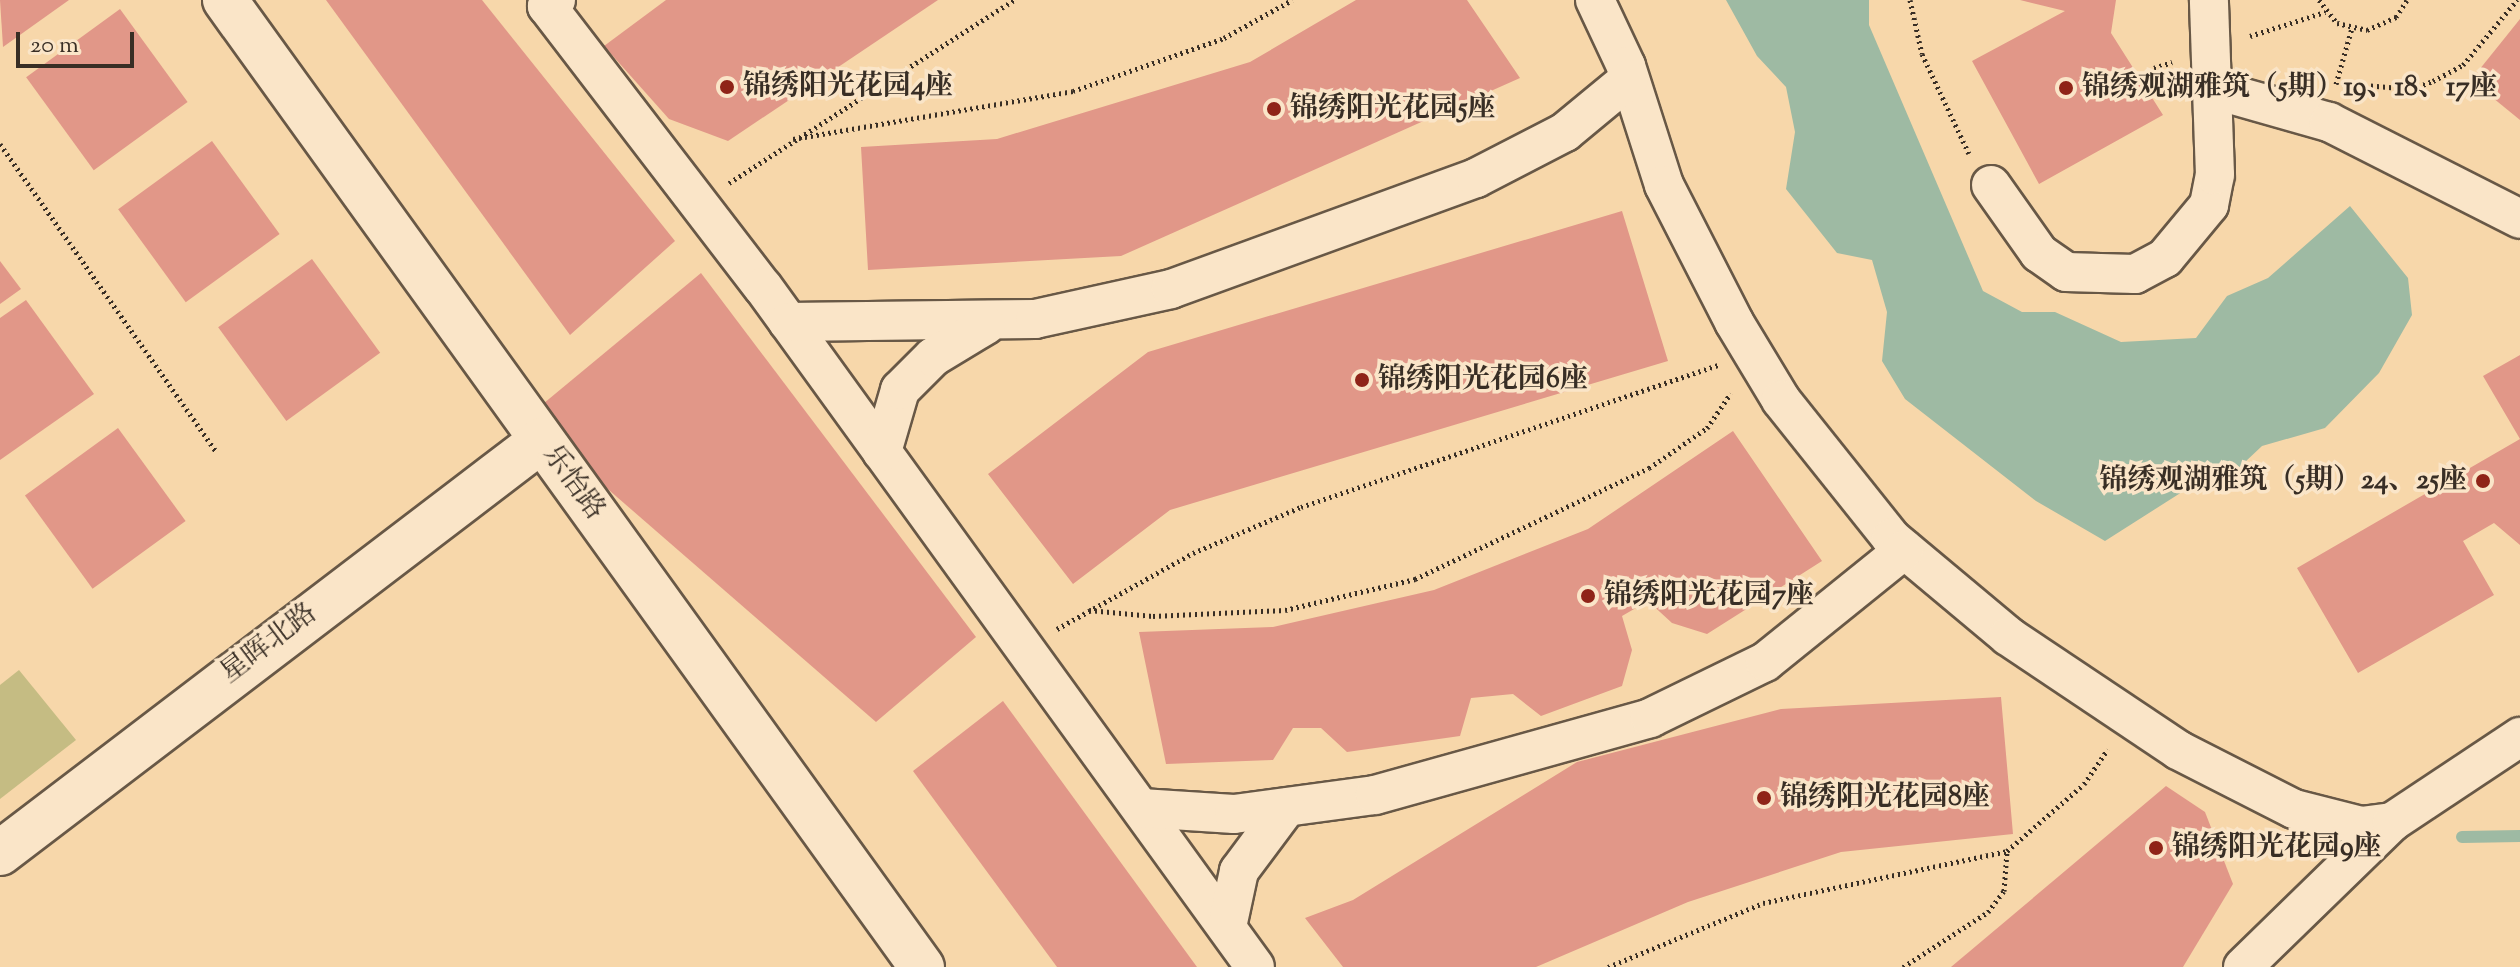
<!DOCTYPE html>
<meta charset="utf-8">
<style>
body{margin:0}
#map{position:relative;width:2520px;height:967px;overflow:hidden;background:#f7d7aa;font-family:"Sorts Mill Goudy","Noto Serif SC",serif}
div>[style]{position:absolute}
.green>*{inset:0;background:#c5bc83}
.water>*{inset:0;background:#9ebaa3}
.stream>*{height:12px;margin:-6px;padding:0 6px;transform-origin:6px;border-radius:6px;background:#9ebaa3}
.building>*{inset:0;background:#e19788;transform-origin:0 0}
.path>*{height:5px;margin-top:-2.5px;transform-origin:0;background:repeating-linear-gradient(90deg,#382e25 0 2px,transparent 0 6px)}
.roads{filter:drop-shadow(2px 0 #685846) drop-shadow(-2px 0 #685846) drop-shadow(0 2px #685846) drop-shadow(0 -2px #685846)}
.minor>*{height:38px;margin:-19px;padding:0 19px;transform-origin:19px;border-radius:19px;background:#fae5c8}
.tertiary>*{height:44px;margin:-22px;padding:0 22px;transform-origin:22px;border-radius:22px;background:#fae5c8}
.dots>*{width:22px;height:22px;translate:-50% -50%;box-sizing:border-box;border:4px solid #fae5c8;border-radius:50%}
span{translate:-50% -50%;white-space:nowrap;text-align:center;line-height:1.15;-webkit-text-stroke:7px #fae5c8;paint-order:stroke}
.poi-label{font-size:28px;color:#382e25;font-weight:700}
.left{translate:0 -50%;text-align:left}
.right{translate:-100% -50%;text-align:right}
.street-label{font-size:28px;color:#382e25}
.scale{position:absolute;left:16px;top:32px;width:118px;height:36px;box-sizing:border-box;border:4px solid #382e25;border-top:0;padding-left:10px;font-size:24px;line-height:28px;white-space:nowrap;color:#382e25;-webkit-text-stroke:6px #fae5c8;paint-order:stroke}
</style>
<div id="map">
<div class="green">
<div style="clip-path:polygon(19px 670px,76px 740px,0 799px,0 685px)"></div>
</div>
<div class="water">
<div style="clip-path:polygon(1726px 0,1869px 0,1869px 25px,1983px 291px,2022px 312px,2055px 312px,2121px 342px,2196px 338px,2227px 296px,2268px 278px,2350px 206px,2408px 278px,2412px 315px,2379px 373px,2325px 428px,2262px 446px,2227px 479px,2182px 492px,2105px 541px,2036px 501px,1905px 399px,1882px 361px,1887px 312px,1872px 260px,1837px 253px,1786px 189px,1795px 132px,1786px 87px,1757px 56px)"></div>
</div>
<div class="stream">
<div style="left:2462px;top:837px;width:58px;rotate:-1deg"></div>
</div>
<div class="building">
<div style="clip-path:polygon(0 0,69px 0,3px 47px)"></div>
<div style="clip-path:polygon(326px 0,482px 0,675px 241px,570px 335px)"></div>
<div style="clip-path:polygon(666px 0,938px 0,728px 141px,669px 119px,604px 46px)"></div>
<div style="clip-path:polygon(1356px 0,1467px 0,1520px 78px,1121px 256px,868px 270px,861px 147px,997px 139px,1250px 62px)"></div>
<div style="clip-path:polygon(2020px 0,2116px 0,2111px 33px,2163px 115px,2039px 184px,1972px 61px,2065px 11px)"></div>
<div style="left:120px;top:9px;width:115px;height:116px;rotate:54deg"></div>
<div style="clip-path:polygon(2520px 19px,2520px 120px,2471px 80px)"></div>
<div style="left:212px;top:141px;width:115px;height:116px;rotate:54deg"></div>
<div style="clip-path:polygon(1622px 211px,1668px 361px,1170px 510px,1073px 584px,988px 474px,1148px 352px)"></div>
<div style="left:312px;top:259px;width:116px;height:116px;rotate:54deg"></div>
<div style="clip-path:polygon(0 261px,21px 289px,0 304px)"></div>
<div style="clip-path:polygon(701px 273px,976px 637px,876px 722px,526px 418px)"></div>
<div style="clip-path:polygon(26px 300px,94px 394px,0 460px,0 318px)"></div>
<div style="clip-path:polygon(2520px 355px,2520px 545px,2494px 523px,2463px 541px,2494px 595px,2358px 673px,2297px 568px,2520px 439px,2483px 376px)"></div>
<div style="left:118px;top:428px;width:115px;height:115px;rotate:54deg"></div>
<div style="clip-path:polygon(1733px 431px,1822px 561px,1707px 634px,1672px 623px,1648px 601px,1622px 616px,1632px 650px,1622px 686px,1541px 716px,1513px 694px,1471px 698px,1460px 736px,1347px 752px,1321px 728px,1293px 728px,1273px 760px,1166px 764px,1139px 632px,1273px 627px,1434px 590px,1588px 529px)"></div>
<div style="clip-path:polygon(2001px 697px,2013px 834px,1841px 852px,1688px 902px,1536px 967px,1343px 967px,1305px 918px,1353px 900px,1577px 762px,1781px 709px)"></div>
<div style="clip-path:polygon(1003px 701px,1197px 967px,1057px 967px,913px 771px)"></div>
<div style="clip-path:polygon(2166px 786px,2205px 812px,2233px 884px,2183px 967px,1951px 967px)"></div>
</div>
<div class="path">
<div style="left:1910px;top:0;width:55px;rotate:77.5deg"></div>
<div style="left:1922px;top:54px;width:110px;rotate:64.8deg"></div>
<div style="left:2319px;top:0;width:29px;rotate:52deg"></div>
<div style="left:2337px;top:23px;width:31px;rotate:13deg"></div>
<div style="left:2367px;top:30px;width:32px;rotate:-24deg"></div>
<div style="left:2396px;top:17px;width:20px;rotate:-57deg"></div>
<div style="left:2250px;top:36px;width:79px;rotate:-17.7deg"></div>
<div style="left:2154px;top:68px;width:19px;rotate:-18deg"></div>
<div style="left:2341px;top:83px;width:71px;rotate:4.8deg"></div>
<div style="left:2412px;top:89px;width:22px;rotate:-21deg"></div>
<div style="left:2433px;top:81px;width:34px;rotate:-28deg"></div>
<div style="left:2463px;top:65px;width:85px;rotate:-50.3deg"></div>
<div style="left:2336px;top:84px;width:58px;rotate:-74.1deg"></div>
<div style="left:793px;top:139px;width:284px;rotate:-9.7deg"></div>
<div style="left:1073px;top:91px;width:160px;rotate:-19.3deg"></div>
<div style="left:1224px;top:38px;width:78px;rotate:-29.2deg"></div>
<div style="left:0;top:144px;width:375px;rotate:54.9deg"></div>
<div style="left:729px;top:183px;width:339px;rotate:-32.7deg"></div>
<div style="left:1089px;top:610px;width:64px;rotate:5.4deg"></div>
<div style="left:1153px;top:616px;width:132px;rotate:-2.6deg"></div>
<div style="left:1285px;top:610px;width:134px;rotate:-13.4deg"></div>
<div style="left:1415px;top:579px;width:259px;rotate:-25.4deg"></div>
<div style="left:1649px;top:468px;width:70px;rotate:-34.6deg"></div>
<div style="left:1707px;top:428px;width:42px;rotate:-55.6deg"></div>
<div style="left:1057px;top:629px;width:156px;rotate:-29.2deg"></div>
<div style="left:1193px;top:553px;width:117px;rotate:-23.1deg"></div>
<div style="left:1301px;top:507px;width:441px;rotate:-18.8deg"></div>
<div style="left:1608px;top:967px;width:168px;rotate:-22.4deg"></div>
<div style="left:1763px;top:903px;width:249px;rotate:-12deg"></div>
<div style="left:2007px;top:851px;width:102px;rotate:-41deg"></div>
<div style="left:2084px;top:784px;width:42px;rotate:-55.6deg"></div>
<div style="left:1903px;top:967px;width:101px;rotate:-32.9deg"></div>
<div style="left:1988px;top:912px;width:26px;rotate:-53deg"></div>
<div style="left:2004px;top:891px;width:40px;rotate:-85.7deg"></div>
</div>
<div class="roads">
<div class="minor">
<div style="left:556px;top:0;width:11px;rotate:146deg"></div>
<div style="left:547px;top:6px;width:354px;rotate:52.5deg"></div>
<div style="left:763px;top:287px;width:839px;rotate:54.11deg"></div>
<div style="left:1595px;top:0;width:73px;rotate:64.8deg"></div>
<div style="left:1626px;top:66px;width:125px;rotate:72.3deg"></div>
<div style="left:1664px;top:185px;width:154px;rotate:62.9deg"></div>
<div style="left:1734px;top:322px;width:91px;rotate:58.9deg"></div>
<div style="left:1781px;top:400px;width:176px;rotate:51.4deg"></div>
<div style="left:1891px;top:538px;width:153px;rotate:39.9deg"></div>
<div style="left:2008px;top:636px;width:205px;rotate:33.8deg"></div>
<div style="left:2178px;top:750px;width:130px;rotate:27deg"></div>
<div style="left:2294px;top:809px;width:69px;rotate:14.2deg"></div>
<div style="left:2361px;top:826px;width:31px;rotate:-7deg"></div>
<div style="left:2212px;top:89px;width:122px;rotate:15.8deg"></div>
<div style="left:2329px;top:122px;width:214px;rotate:26.9deg"></div>
<div style="left:1991px;top:185px;width:83px;rotate:54.8deg"></div>
<div style="left:2039px;top:253px;width:33px;rotate:35deg"></div>
<div style="left:2066px;top:272px;width:69px;rotate:1.7deg"></div>
<div style="left:2135px;top:274px;width:34px;rotate:-28deg"></div>
<div style="left:2165px;top:258px;width:69px;rotate:-50.3deg"></div>
<div style="left:2209px;top:205px;width:31px;rotate:-79deg"></div>
<div style="left:2215px;top:175px;width:175px;rotate:-92deg"></div>
<div style="left:788px;top:322px;width:247px;rotate:-0.7deg"></div>
<div style="left:1035px;top:319px;width:139px;rotate:-12.4deg"></div>
<div style="left:1171px;top:289px;width:325px;rotate:-20deg"></div>
<div style="left:1476px;top:178px;width:100px;rotate:-27.3deg"></div>
<div style="left:1565px;top:132px;width:83px;rotate:-39.6deg"></div>
<div style="left:882px;top:452px;width:65px;rotate:-73.8deg"></div>
<div style="left:900px;top:390px;width:47px;rotate:-45deg"></div>
<div style="left:933px;top:357px;width:62px;rotate:-31.1deg"></div>
<div style="left:1141px;top:808px;width:93px;rotate:3.7deg"></div>
<div style="left:1234px;top:814px;width:142px;rotate:-7.7deg"></div>
<div style="left:1375px;top:795px;width:286px;rotate:-15.6deg"></div>
<div style="left:1650px;top:718px;width:128px;rotate:-26deg"></div>
<div style="left:1765px;top:662px;width:179px;rotate:-38.9deg"></div>
<div style="left:1227px;top:927px;width:57px;rotate:-77.9deg"></div>
<div style="left:1239px;top:871px;width:79px;rotate:-53.3deg"></div>
<div style="left:2243px;top:967px;width:208px;rotate:-44.2deg"></div>
<div style="left:2392px;top:822px;width:154px;rotate:-33.6deg"></div>
</div>
<div class="tertiary">
<div style="left:225px;top:0;width:1192px;rotate:54.22deg"></div>
<div style="left:0;top:853px;width:681px;rotate:-37.31deg"></div>
</div>
</div>
<div class="dots">
<div style="left:727px;top:87px;background:#8f2418"></div>
<div style="left:2066px;top:88px;background:#8f2418"></div>
<div style="left:1274px;top:109px;background:#8f2418"></div>
<div style="left:1362px;top:380px;background:#8f2418"></div>
<div style="left:2483px;top:481px;background:#8f2418"></div>
<div style="left:1588px;top:596px;background:#8f2418"></div>
<div style="left:1764px;top:798px;background:#8f2418"></div>
<div style="left:2156px;top:848px;background:#8f2418"></div>
</div>
<div class="poi-label">
<span class="left" style="left:743px;top:87px">锦绣阳光花园4座</span>
<span class="left" style="left:2082px;top:88px">锦绣观湖雅筑（5期）19、18、17座</span>
<span class="left" style="left:1290px;top:109px">锦绣阳光花园5座</span>
<span class="left" style="left:1378px;top:380px">锦绣阳光花园6座</span>
<span class="right" style="left:2467px;top:481px">锦绣观湖雅筑（5期）24、25座</span>
<span class="left" style="left:1604px;top:596px">锦绣阳光花园7座</span>
<span class="left" style="left:1780px;top:798px">锦绣阳光花园8座</span>
<span class="left" style="left:2172px;top:848px">锦绣阳光花园9座</span>
</div>
<div class="street-label">
<span style="left:573px;top:483px;rotate:54deg">乐怡路</span>
<span style="left:269px;top:644px;rotate:-37deg">星晖北路</span>
</div>
<div class="scale">20 m</div>
</div>
